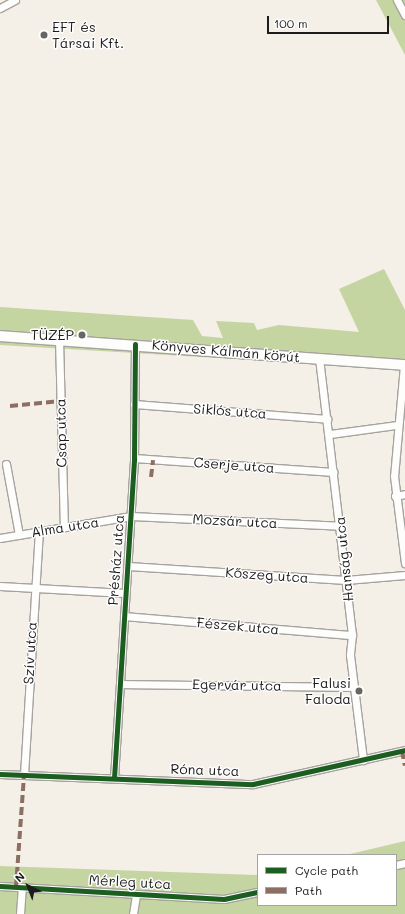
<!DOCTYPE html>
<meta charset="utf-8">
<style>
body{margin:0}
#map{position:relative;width:405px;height:914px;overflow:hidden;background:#f4efe7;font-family:Mali,sans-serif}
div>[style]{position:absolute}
.green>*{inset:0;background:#c5d5a1}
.roads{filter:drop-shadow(1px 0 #a6a39f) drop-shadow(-1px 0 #a6a39f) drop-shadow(0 1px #a6a39f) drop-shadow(0 -1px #a6a39f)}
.street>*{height:7px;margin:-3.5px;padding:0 3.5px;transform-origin:3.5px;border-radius:3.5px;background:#fdfdfb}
.secondary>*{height:10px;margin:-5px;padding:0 5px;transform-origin:5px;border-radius:5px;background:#fdfdfb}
.quiet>*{height:4px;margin-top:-2px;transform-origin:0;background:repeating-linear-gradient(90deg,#8d6e63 0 8px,transparent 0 12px)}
.cycleway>*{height:5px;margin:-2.5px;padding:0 2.5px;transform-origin:2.5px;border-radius:2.5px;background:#1b5e20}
.dots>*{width:11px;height:11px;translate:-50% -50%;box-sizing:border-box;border:2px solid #fff;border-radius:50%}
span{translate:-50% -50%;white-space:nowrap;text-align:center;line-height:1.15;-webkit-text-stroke:3px #fff;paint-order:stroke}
.poi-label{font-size:14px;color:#1c1c1c}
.left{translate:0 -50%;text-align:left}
.right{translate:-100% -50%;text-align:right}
.street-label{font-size:14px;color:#1c1c1c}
.legend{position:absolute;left:257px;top:854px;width:140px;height:52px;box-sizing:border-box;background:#fff;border:1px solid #a4a4a4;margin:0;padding:5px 7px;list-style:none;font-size:12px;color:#1c1c1c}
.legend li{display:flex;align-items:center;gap:8px;height:20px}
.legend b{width:20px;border:1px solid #a4a4a4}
.north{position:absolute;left:8px;top:866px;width:40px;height:40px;-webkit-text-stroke:3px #fff;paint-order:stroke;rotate:317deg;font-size:11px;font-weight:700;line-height:16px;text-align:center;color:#1c1c1c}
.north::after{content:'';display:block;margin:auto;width:14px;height:18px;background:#1c1c1c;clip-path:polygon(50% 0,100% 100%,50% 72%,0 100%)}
.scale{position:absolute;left:267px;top:16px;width:122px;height:18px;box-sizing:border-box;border:2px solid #1c1c1c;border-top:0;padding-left:5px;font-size:12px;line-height:14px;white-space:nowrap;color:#1c1c1c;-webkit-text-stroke:3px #fff;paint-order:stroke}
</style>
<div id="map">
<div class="green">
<div style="clip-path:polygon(376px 0,405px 0,405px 55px)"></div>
<div style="clip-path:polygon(384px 269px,405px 310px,405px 369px,0 345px,0 307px,193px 320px,202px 336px,223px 338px,216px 321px,254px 323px,257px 330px,279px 325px,359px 332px,339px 289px)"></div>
<div style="clip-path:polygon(405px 841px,405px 914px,0 914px,0 866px,258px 875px,258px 905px,396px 905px,396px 855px,346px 855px)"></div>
</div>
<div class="roads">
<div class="street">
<div style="left:397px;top:0;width:17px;rotate:62deg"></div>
<div style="left:0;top:8px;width:17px;rotate:-28deg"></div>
<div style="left:59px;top:339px;width:188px;rotate:88.5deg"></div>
<div style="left:319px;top:358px;width:279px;rotate:83.2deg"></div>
<div style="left:352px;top:635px;width:20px;rotate:96deg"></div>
<div style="left:350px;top:655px;width:106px;rotate:82.9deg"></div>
<div style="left:404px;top:365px;width:111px;rotate:95.1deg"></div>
<div style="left:394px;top:476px;width:88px;rotate:82.8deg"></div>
<div style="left:134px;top:404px;width:194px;rotate:4.4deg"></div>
<div style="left:330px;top:434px;width:68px;rotate:-7.7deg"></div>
<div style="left:134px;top:458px;width:200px;rotate:4deg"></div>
<div style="left:6px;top:464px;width:72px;rotate:79.6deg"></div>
<div style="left:395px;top:496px;width:10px;rotate:-11deg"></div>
<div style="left:0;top:538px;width:133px;rotate:-9.5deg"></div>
<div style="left:131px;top:516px;width:209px;rotate:2.7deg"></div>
<div style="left:128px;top:566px;width:218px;rotate:3.7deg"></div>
<div style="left:346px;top:580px;width:59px;rotate:-4.8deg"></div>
<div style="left:0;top:586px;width:125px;rotate:3.2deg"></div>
<div style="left:124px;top:616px;width:229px;rotate:4.8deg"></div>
<div style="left:120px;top:684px;width:234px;rotate:0.7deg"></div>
<div style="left:0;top:774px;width:253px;rotate:2.3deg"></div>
<div style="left:253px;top:784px;width:156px;rotate:-12.6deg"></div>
<div style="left:24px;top:775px;width:244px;rotate:-86.5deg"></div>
<div style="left:114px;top:778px;width:321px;rotate:-86.4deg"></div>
<div style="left:134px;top:458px;width:114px;rotate:-89.5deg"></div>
<div style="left:396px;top:865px;width:9px;rotate:-13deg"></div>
<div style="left:0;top:886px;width:224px;rotate:3.3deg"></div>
<div style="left:224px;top:899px;width:35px;rotate:-12deg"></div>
<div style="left:20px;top:914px;width:27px;rotate:-86deg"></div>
<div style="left:133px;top:914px;width:19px;rotate:-81deg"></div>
</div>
<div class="secondary">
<div style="left:0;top:336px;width:406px;rotate:4.1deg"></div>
</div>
</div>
<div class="quiet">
<div style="left:10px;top:406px;width:51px;rotate:-5.6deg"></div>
<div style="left:151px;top:477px;width:17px;rotate:-83deg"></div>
<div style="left:402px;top:751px;width:15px;rotate:79deg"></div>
<div style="left:16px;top:887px;width:112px;rotate:-85.9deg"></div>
</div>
<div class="cycleway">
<div style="left:0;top:774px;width:253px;rotate:2.3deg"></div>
<div style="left:253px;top:784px;width:156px;rotate:-12.6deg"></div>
<div style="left:114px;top:778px;width:321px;rotate:-86.4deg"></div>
<div style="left:134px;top:458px;width:114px;rotate:-89.5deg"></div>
<div style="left:0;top:886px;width:224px;rotate:3.3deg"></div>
<div style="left:224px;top:899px;width:35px;rotate:-12deg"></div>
</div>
<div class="dots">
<div style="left:44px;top:35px;background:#686663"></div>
<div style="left:82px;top:335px;background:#686663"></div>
<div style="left:359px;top:691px;background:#686663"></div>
</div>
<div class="poi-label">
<span class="left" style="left:52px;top:35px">EFT és<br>Társai Kft.</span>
<span class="right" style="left:74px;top:335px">TÜZÉP</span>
<span class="right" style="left:351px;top:691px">Falusi<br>Faloda</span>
</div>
<div class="street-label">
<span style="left:226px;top:351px;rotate:5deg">Könyves Kálmán körút</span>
<span style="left:230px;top:411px;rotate:4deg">Siklós utca</span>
<span style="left:61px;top:433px;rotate:-91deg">Csap utca</span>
<span style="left:234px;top:465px;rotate:4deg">Cserje utca</span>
<span style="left:235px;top:521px;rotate:3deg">Mozsár utca</span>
<span style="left:65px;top:527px;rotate:-9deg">Alma utca</span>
<span style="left:344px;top:559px;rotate:-96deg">Hanság utca</span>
<span style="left:116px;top:560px;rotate:-86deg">Présház utca</span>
<span style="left:267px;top:575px;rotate:4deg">Kőszeg utca</span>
<span style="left:238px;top:626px;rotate:5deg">Fészek utca</span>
<span style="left:30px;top:653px;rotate:-87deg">Szív utca</span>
<span style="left:237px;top:685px;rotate:1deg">Egervár utca</span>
<span style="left:205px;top:770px;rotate:2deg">Róna utca</span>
<span style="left:130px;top:882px;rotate:3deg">Mérleg utca</span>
</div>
<ul class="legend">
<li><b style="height:5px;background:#1b5e20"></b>Cycle path</li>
<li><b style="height:5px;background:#8d6e63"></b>Path</li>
</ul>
<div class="north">N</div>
<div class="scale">100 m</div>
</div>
